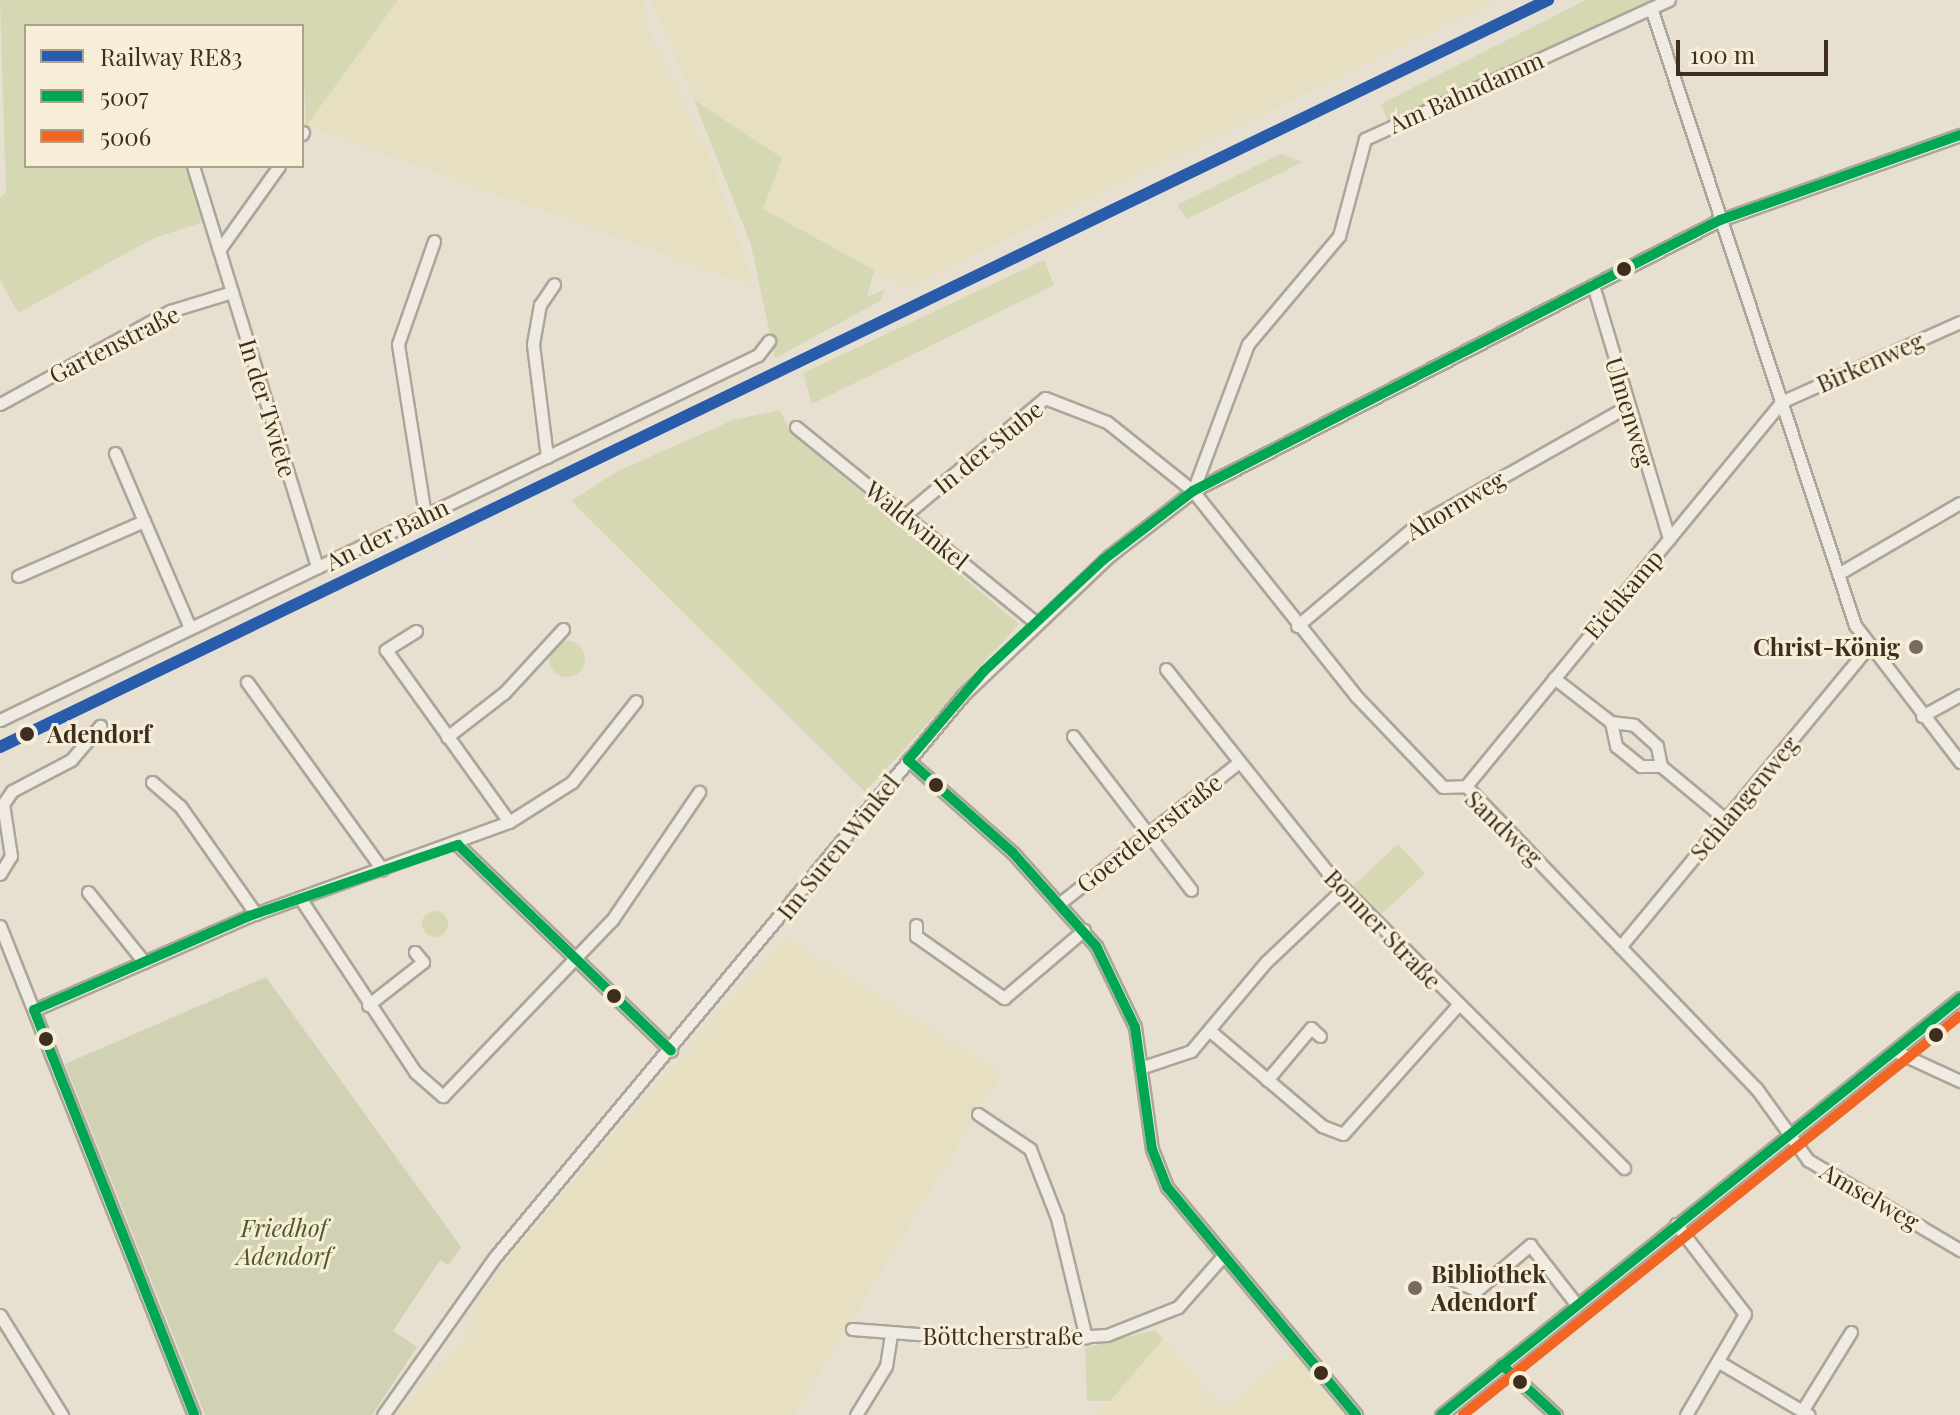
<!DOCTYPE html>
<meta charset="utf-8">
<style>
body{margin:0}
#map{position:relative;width:1960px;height:1415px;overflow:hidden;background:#e7e0d1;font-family:"Playfair Display",serif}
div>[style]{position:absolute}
.farmland>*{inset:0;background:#e6dfc2}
.green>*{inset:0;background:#d6d7b3;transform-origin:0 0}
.round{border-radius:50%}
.cemetery>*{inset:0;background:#d1d1b3}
.roads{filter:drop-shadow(2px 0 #ada599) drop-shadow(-2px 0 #ada599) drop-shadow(0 2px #ada599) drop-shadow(0 -2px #ada599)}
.minor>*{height:11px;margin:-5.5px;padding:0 5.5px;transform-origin:5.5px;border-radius:5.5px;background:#efebe3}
.bus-1>*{height:10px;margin:-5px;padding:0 5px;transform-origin:5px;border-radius:5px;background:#00a651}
.bus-2>*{height:10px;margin:-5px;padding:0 5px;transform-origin:5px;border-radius:5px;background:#f26522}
.rail-1>*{height:12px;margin:-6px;padding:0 6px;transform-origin:6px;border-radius:6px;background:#295caa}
.dots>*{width:22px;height:22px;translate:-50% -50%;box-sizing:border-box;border:4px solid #f7eed8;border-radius:50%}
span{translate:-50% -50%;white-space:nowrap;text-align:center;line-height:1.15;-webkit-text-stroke:6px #f7eed8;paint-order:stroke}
.street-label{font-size:24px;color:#3d2e20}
.poi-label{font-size:24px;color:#3d2e20;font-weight:700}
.right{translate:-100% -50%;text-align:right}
.left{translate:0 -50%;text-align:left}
.stop-label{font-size:24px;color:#3d2e20;font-weight:700}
.park-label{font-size:24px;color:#4d5a26;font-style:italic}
.legend{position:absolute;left:24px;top:24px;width:280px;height:144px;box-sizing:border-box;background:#f7eed8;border:2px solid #ada18e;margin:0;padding:10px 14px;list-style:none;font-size:24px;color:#3d2e20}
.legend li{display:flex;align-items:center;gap:16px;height:40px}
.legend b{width:40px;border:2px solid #ada18e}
.scale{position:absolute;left:1676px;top:40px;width:152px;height:36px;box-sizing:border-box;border:4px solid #3d2e20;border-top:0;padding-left:10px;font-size:24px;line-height:28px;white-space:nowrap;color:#3d2e20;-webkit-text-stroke:6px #f7eed8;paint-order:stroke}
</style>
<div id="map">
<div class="farmland">
<div style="clip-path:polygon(398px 0,643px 0,651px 36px,708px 152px,753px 286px,306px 126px)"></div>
<div style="clip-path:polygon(651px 0,1498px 0,905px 288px,763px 209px,782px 158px,694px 100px)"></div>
<div style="clip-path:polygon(785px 937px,1002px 1073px,794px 1415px,397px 1415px,463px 1339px,484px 1292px,517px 1247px)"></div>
<div style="clip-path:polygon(1163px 1339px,1223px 1409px,1293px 1351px,1348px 1415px,1097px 1415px)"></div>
</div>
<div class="green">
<div style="clip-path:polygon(0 0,398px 0,306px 126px,302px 26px,26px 26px,26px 166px,189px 166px,207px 221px,154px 238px,18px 313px,0 280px,0 197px,6px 193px)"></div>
<div style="clip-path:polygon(1586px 0,1657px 0,1388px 121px,1381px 104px)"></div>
<div style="clip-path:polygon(694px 100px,782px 158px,763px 209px,874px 270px,867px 297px,885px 289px,880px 301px,775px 358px,751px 245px)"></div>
<div style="clip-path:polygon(1280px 154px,1303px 162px,1187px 219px,1177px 205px)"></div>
<div style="clip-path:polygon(1044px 260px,1054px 285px,812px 404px,803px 373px)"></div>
<div style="clip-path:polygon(779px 410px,793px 435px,1019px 624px,865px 792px,571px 501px,618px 471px,733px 420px)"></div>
<div class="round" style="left:549px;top:641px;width:36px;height:36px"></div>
<div style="left:1398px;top:844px;width:40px;height:64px;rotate:47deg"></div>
<div class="round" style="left:422px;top:911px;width:26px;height:26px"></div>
<div style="clip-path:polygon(1155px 1330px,1163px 1339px,1110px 1401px,1087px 1401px,1085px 1348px)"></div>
</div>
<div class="cemetery">
<div style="clip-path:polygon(266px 977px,461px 1247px,448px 1265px,440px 1260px,393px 1331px,417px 1347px,372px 1415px,205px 1415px,65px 1064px)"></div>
</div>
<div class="roads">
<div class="minor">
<div style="left:1651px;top:8px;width:650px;rotate:71.7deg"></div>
<div style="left:1855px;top:625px;width:173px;rotate:52.5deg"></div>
<div style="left:302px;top:134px;width:2px;rotate:-63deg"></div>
<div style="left:193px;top:166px;width:88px;rotate:72.8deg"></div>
<div style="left:279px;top:166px;width:103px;rotate:125.5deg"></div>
<div style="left:219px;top:250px;width:332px;rotate:72.8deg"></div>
<div style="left:1593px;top:285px;width:265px;rotate:73.3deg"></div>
<div style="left:0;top:404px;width:194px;rotate:-28.7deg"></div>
<div style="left:170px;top:311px;width:65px;rotate:-17deg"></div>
<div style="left:796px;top:427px;width:310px;rotate:39.2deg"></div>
<div style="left:115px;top:453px;width:74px;rotate:66.9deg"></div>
<div style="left:547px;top:457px;width:114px;rotate:-97.1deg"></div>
<div style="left:533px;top:344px;width:40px;rotate:-80deg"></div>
<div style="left:540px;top:305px;width:25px;rotate:-56deg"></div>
<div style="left:1193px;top:491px;width:157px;rotate:-69.5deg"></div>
<div style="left:1248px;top:344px;width:141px;rotate:-49.9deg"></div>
<div style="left:1339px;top:236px;width:100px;rotate:-75deg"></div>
<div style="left:1365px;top:139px;width:334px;rotate:-24.6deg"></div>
<div style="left:425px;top:515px;width:173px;rotate:-99deg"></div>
<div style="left:398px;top:344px;width:109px;rotate:-70.7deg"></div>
<div style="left:905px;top:515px;width:182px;rotate:-39.9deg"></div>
<div style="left:1045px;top:398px;width:66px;rotate:21.2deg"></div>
<div style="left:1107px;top:422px;width:110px;rotate:38.7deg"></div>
<div style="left:1193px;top:491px;width:262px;rotate:51.5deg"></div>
<div style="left:1356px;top:696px;width:126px;rotate:46.3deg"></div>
<div style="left:1443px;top:787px;width:23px;rotate:-2deg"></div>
<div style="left:1466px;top:786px;width:419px;rotate:46.2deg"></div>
<div style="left:1756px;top:1088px;width:89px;rotate:54.2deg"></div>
<div style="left:1808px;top:1160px;width:177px;rotate:30.6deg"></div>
<div style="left:1838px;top:574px;width:141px;rotate:-30.2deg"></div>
<div style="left:18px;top:576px;width:137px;rotate:-23.6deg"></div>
<div style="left:144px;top:521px;width:116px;rotate:66.7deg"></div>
<div style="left:1297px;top:626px;width:153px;rotate:-40.2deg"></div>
<div style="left:1414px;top:527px;width:246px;rotate:-29.5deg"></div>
<div style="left:416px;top:631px;width:36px;rotate:148deg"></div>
<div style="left:386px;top:650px;width:211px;rotate:54.4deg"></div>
<div style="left:1166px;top:669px;width:260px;rotate:51.5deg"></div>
<div style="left:1328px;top:873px;width:418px;rotate:44.9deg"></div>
<div style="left:1554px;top:678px;width:72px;rotate:37.7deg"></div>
<div style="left:1611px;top:722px;width:23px;rotate:7deg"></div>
<div style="left:1634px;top:725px;width:31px;rotate:42deg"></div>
<div style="left:1657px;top:746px;width:20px;rotate:79deg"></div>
<div style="left:1661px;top:766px;width:83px;rotate:39.6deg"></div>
<div style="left:247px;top:682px;width:231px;rotate:54.2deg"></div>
<div style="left:1922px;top:716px;width:43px;rotate:-28.9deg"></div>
<div style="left:0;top:720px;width:841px;rotate:-25.71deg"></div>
<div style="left:758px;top:355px;width:18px;rotate:-52deg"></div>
<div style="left:1611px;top:722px;width:25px;rotate:78deg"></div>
<div style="left:1616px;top:746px;width:32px;rotate:39deg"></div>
<div style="left:1641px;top:766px;width:20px"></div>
<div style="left:1073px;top:736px;width:194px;rotate:52.5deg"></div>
<div style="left:447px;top:737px;width:72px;rotate:-37.7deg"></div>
<div style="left:504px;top:693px;width:87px;rotate:-47.3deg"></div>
<div style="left:908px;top:760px;width:140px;rotate:41.5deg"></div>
<div style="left:1013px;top:853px;width:125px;rotate:48.3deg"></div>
<div style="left:1096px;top:946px;width:90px;rotate:64.3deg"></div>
<div style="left:1135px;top:1027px;width:123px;rotate:82.1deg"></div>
<div style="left:1152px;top:1149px;width:41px;rotate:68.5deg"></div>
<div style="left:1167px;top:1187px;width:296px;rotate:50.3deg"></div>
<div style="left:152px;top:782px;width:37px;rotate:41deg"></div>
<div style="left:180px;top:806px;width:132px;rotate:54.9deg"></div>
<div style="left:1466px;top:786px;width:497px;rotate:-50.6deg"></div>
<div style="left:1781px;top:402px;width:196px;rotate:-24.1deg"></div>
<div style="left:458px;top:845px;width:296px;rotate:44deg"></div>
<div style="left:0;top:874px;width:21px;rotate:-59deg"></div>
<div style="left:11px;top:856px;width:53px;rotate:-98.7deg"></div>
<div style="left:3px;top:804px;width:16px;rotate:-55deg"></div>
<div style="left:12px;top:791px;width:67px;rotate:-27.7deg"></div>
<div style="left:71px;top:760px;width:45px;rotate:-49.5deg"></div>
<div style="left:88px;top:892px;width:90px;rotate:51.3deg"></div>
<div style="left:300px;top:898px;width:209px;rotate:56.5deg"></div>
<div style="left:415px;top:1072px;width:37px;rotate:41deg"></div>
<div style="left:443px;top:1096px;width:244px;rotate:-46.2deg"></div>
<div style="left:612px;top:920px;width:155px;rotate:-55.8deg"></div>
<div style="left:1060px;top:903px;width:226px;rotate:-38.2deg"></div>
<div style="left:916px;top:925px;width:11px;rotate:90deg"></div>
<div style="left:916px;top:936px;width:108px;rotate:35.2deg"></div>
<div style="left:1004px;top:998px;width:105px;rotate:-40.4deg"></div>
<div style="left:0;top:926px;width:526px;rotate:68.36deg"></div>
<div style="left:1620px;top:947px;width:388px;rotate:-50.4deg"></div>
<div style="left:368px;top:1005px;width:70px;rotate:-38deg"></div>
<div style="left:423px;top:962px;width:13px;rotate:-129deg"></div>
<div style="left:34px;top:1010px;width:235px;rotate:-23.6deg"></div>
<div style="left:249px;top:916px;width:276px;rotate:-19.9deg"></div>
<div style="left:509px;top:822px;width:75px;rotate:-32.4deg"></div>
<div style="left:572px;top:782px;width:103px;rotate:-51.7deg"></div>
<div style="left:1209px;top:1030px;width:148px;rotate:40.3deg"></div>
<div style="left:1322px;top:1126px;width:22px;rotate:21deg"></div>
<div style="left:1343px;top:1134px;width:171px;rotate:-48.3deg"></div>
<div style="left:1895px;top:1051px;width:72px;rotate:24.8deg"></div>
<div style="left:1143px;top:1067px;width:51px;rotate:-18.4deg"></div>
<div style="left:1191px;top:1051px;width:116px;rotate:-49.9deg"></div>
<div style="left:1266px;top:962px;width:106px;rotate:-43.5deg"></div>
<div style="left:1267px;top:1080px;width:68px;rotate:-49.8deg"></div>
<div style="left:1311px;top:1028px;width:12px;rotate:42deg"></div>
<div style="left:978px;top:1114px;width:63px;rotate:33.9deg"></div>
<div style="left:1030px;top:1149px;width:74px;rotate:68.6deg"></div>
<div style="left:1057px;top:1218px;width:123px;rotate:76.4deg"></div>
<div style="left:1676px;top:1224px;width:113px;rotate:52.5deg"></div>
<div style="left:1745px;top:1314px;width:117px;rotate:120.3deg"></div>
<div style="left:1445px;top:1276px;width:35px;rotate:24deg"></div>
<div style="left:1477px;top:1290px;width:70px;rotate:-40.3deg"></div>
<div style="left:1530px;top:1245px;width:76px;rotate:51.9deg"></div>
<div style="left:0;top:1315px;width:118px;rotate:58.2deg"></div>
<div style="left:852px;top:1329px;width:157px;rotate:4.4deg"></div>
<div style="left:1009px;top:1341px;width:98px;rotate:-3.5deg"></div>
<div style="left:1107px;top:1335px;width:76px;rotate:-21.5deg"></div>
<div style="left:1178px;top:1307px;width:68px;rotate:-48.6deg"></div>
<div style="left:1719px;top:1362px;width:104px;rotate:30.5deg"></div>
<div style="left:1502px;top:1365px;width:74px;rotate:42.8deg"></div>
<div style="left:1802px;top:1411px;width:93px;rotate:-58.2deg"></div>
<div style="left:383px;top:1415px;width:194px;rotate:-54.7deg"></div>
<div style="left:495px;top:1257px;width:731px;rotate:-50.21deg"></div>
<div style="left:963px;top:695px;width:202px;rotate:-43.6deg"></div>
<div style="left:1109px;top:556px;width:106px;rotate:-37.7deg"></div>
<div style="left:1193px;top:491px;width:593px;rotate:-27.21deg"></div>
<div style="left:1720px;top:220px;width:255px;rotate:-19.5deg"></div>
<div style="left:856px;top:1415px;width:57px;rotate:-58.5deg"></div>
<div style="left:886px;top:1366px;width:32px;rotate:-81deg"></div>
<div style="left:1441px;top:1415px;width:666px;rotate:-38.78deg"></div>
</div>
</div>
<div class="bus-1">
<div style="left:908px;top:760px;width:117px;rotate:-49.5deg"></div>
<div style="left:984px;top:671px;width:163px;rotate:-43deg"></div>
<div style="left:1103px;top:560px;width:113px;rotate:-37.5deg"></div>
<div style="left:1193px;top:491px;width:593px;rotate:-27.21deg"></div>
<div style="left:1720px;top:220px;width:255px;rotate:-19.5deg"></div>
<div style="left:908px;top:760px;width:140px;rotate:41.5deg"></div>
<div style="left:1013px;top:853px;width:125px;rotate:48.3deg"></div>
<div style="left:1096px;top:946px;width:90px;rotate:64.3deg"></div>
<div style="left:1135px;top:1027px;width:123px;rotate:82.1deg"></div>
<div style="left:1152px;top:1149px;width:41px;rotate:68.5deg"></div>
<div style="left:1167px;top:1187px;width:296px;rotate:50.3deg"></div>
<div style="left:458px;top:845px;width:296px;rotate:44deg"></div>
<div style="left:34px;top:1010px;width:235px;rotate:-23.6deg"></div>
<div style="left:249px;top:916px;width:221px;rotate:-18.8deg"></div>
<div style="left:34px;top:1010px;width:435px;rotate:68.4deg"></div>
<div style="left:1502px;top:1365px;width:74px;rotate:42.8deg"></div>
<div style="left:1441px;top:1415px;width:666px;rotate:-38.78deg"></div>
</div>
<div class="bus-2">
<div style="left:1463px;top:1415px;width:637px;rotate:-38.76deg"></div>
</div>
<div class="rail-1">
<div style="left:0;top:747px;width:1719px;rotate:-25.76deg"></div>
</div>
<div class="dots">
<div style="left:1624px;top:269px;background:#3d2e20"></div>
<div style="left:1916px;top:647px;background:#786c5e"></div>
<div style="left:27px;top:734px;background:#3d2e20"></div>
<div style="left:936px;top:785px;background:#3d2e20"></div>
<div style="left:614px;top:996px;background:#3d2e20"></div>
<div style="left:1936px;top:1035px;background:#3d2e20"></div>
<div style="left:46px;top:1039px;background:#3d2e20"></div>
<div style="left:1415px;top:1288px;background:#786c5e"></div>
<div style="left:1321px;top:1373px;background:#3d2e20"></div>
<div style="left:1520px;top:1382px;background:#3d2e20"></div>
</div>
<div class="street-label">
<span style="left:1466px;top:92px;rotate:-24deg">Am Bahndamm</span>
<span style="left:114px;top:344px;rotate:-27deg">Gartenstraße</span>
<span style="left:1870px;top:362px;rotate:-24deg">Birkenweg</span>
<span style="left:268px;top:408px;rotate:73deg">In der Twiete</span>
<span style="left:1630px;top:412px;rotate:73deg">Ulmenweg</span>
<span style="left:988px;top:447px;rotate:-39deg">In der Stube</span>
<span style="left:1455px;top:505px;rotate:-31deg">Ahornweg</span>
<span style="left:917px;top:525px;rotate:39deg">Waldwinkel</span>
<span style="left:387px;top:534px;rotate:-26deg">An der Bahn</span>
<span style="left:1623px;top:594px;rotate:-50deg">Eichkamp</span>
<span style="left:1744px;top:798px;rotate:-50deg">Schlangenweg</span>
<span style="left:1504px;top:828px;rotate:44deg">Sandweg</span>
<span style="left:1149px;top:833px;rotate:-38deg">Goerdelerstraße</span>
<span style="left:838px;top:847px;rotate:-51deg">Im Suren Winkel</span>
<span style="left:1383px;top:929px;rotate:46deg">Bonner Straße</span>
<span style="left:1870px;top:1196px;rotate:30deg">Amselweg</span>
<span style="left:1003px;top:1336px">Böttcherstraße</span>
</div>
<div class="poi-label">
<span class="right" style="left:1900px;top:647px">Christ-König</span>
<span class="left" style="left:1431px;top:1288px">Bibliothek<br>Adendorf</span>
</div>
<div class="stop-label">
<span class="left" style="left:47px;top:734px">Adendorf</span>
</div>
<div class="park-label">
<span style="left:284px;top:1242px">Friedhof<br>Adendorf</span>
</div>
<ul class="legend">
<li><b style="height:10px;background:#295caa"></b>Railway RE83</li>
<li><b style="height:10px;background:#00a651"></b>5007</li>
<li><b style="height:10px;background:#f26522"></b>5006</li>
</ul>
<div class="scale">100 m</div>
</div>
